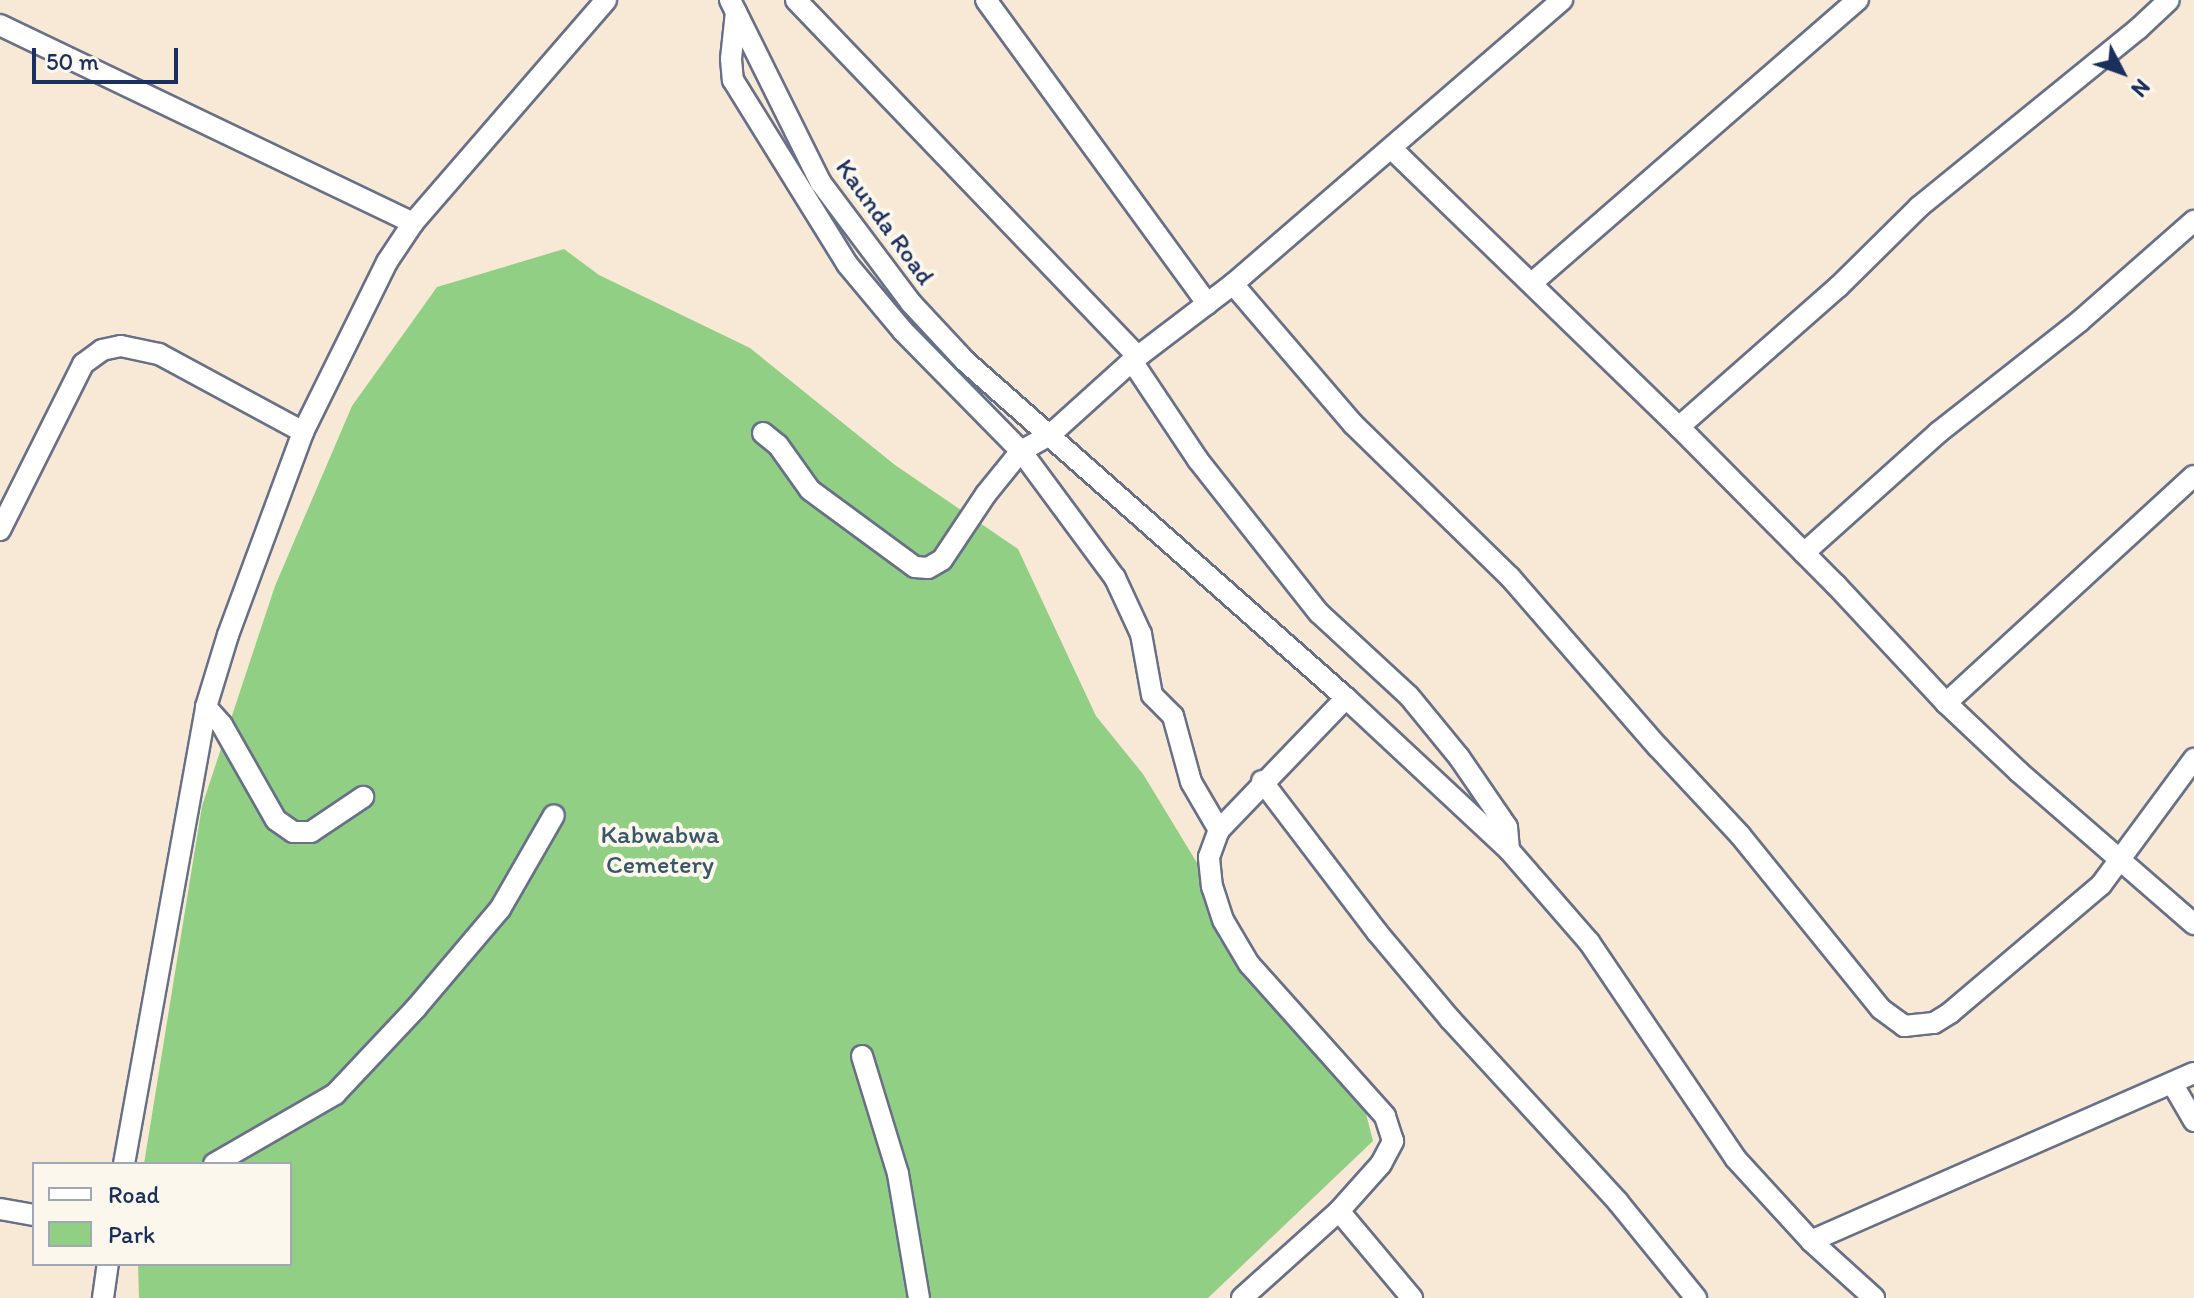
<!DOCTYPE html>
<style>
body{margin:0}
#map{position:relative;width:2194px;height:1298px;overflow:hidden;background:#f7e9d5;font-family:Itim,sans-serif}
div>[style]{position:absolute}
.green>*{inset:0;background:#91cf85}
.roads{filter:drop-shadow(2px 0 #687088) drop-shadow(-2px 0 #687088) drop-shadow(0 2px #687088) drop-shadow(0 -2px #687088)}
.minor>*{height:20px;margin:-10px;padding:0 10px;transform-origin:10px;border-radius:10px;background:#fff}
span{translate:-50% -50%;white-space:nowrap;text-align:center;line-height:1.15;-webkit-text-stroke:8px #fbf7ec;paint-order:stroke}
.street-label{font-size:26px;color:#1b2f5e}
.park-label{font-size:26px;color:#385768}
.legend{position:absolute;left:32px;top:1162px;width:260px;height:104px;box-sizing:border-box;background:#fbf7ec;border:2px solid #a1a7b3;margin:0;padding:10px 14px;list-style:none;font-size:24px;color:#1b2f5e}
.legend li{display:flex;align-items:center;gap:16px;height:40px}
.legend b{width:40px;border:2px solid #a1a7b3}
.north{position:absolute;left:2082px;top:32px;width:80px;height:80px;-webkit-text-stroke:6px #fbf7ec;paint-order:stroke;rotate:131deg;font-size:22px;font-weight:700;line-height:32px;text-align:center;color:#1b2f5e}
.north::after{content:'';display:block;margin:auto;width:28px;height:36px;background:#1b2f5e;clip-path:polygon(50% 0,100% 100%,50% 72%,0 100%)}
.scale{position:absolute;left:32px;top:48px;width:146px;height:36px;box-sizing:border-box;border:4px solid #1b2f5e;border-top:0;padding-left:10px;font-size:24px;line-height:28px;white-space:nowrap;color:#1b2f5e;-webkit-text-stroke:6px #fbf7ec;paint-order:stroke}
</style>
<div id="map">
<div class="green">
<div style="clip-path:polygon(564px 249px,599px 275px,750px 348px,895px 465px,1018px 549px,1096px 716px,1143px 774px,1202px 871px,1219px 939px,1269px 1005px,1361px 1094px,1373px 1141px,1208px 1298px,139px 1298px,138px 1264px,290px 1264px,290px 1164px,144px 1164px,202px 806px,275px 586px,352px 406px,437px 287px)"></div>
</div>
<div class="roads">
<div class="minor">
<div style="left:730px;top:0;width:204px;rotate:63.6deg"></div>
<div style="left:821px;top:183px;width:150px;rotate:53.1deg"></div>
<div style="left:911px;top:303px;width:79px;rotate:47deg"></div>
<div style="left:965px;top:361px;width:509px;rotate:41.49deg"></div>
<div style="left:1346px;top:698px;width:223px;rotate:43deg"></div>
<div style="left:1509px;top:850px;width:122px;rotate:49deg"></div>
<div style="left:1589px;top:942px;width:261px;rotate:55.9deg"></div>
<div style="left:1735px;top:1158px;width:113px;rotate:47.5deg"></div>
<div style="left:1811px;top:1241px;width:85px;rotate:42.1deg"></div>
<div style="left:796px;top:0;width:494px;rotate:46.2deg"></div>
<div style="left:986px;top:0;width:376px;rotate:53.9deg"></div>
<div style="left:736px;top:12px;width:47px;rotate:96.1deg"></div>
<div style="left:731px;top:59px;width:21px;rotate:85deg"></div>
<div style="left:733px;top:80px;width:216px;rotate:58.2deg"></div>
<div style="left:847px;top:264px;width:87px;rotate:50.1deg"></div>
<div style="left:903px;top:331px;width:168px;rotate:45.5deg"></div>
<div style="left:1021px;top:451px;width:158px;rotate:53.5deg"></div>
<div style="left:1115px;top:578px;width:62px;rotate:65.1deg"></div>
<div style="left:1141px;top:634px;width:62px;rotate:79.8deg"></div>
<div style="left:1152px;top:695px;width:30px;rotate:45deg"></div>
<div style="left:1173px;top:716px;width:68px;rotate:74.7deg"></div>
<div style="left:1191px;top:782px;width:56px;rotate:59.7deg"></div>
<div style="left:0;top:25px;width:458px;rotate:25.6deg"></div>
<div style="left:1392px;top:149px;width:400px;rotate:44.1deg"></div>
<div style="left:1679px;top:427px;width:223px;rotate:45.2deg"></div>
<div style="left:1836px;top:585px;width:161px;rotate:47deg"></div>
<div style="left:1946px;top:703px;width:100px;rotate:43.4deg"></div>
<div style="left:2019px;top:772px;width:232px;rotate:41deg"></div>
<div style="left:1532px;top:283px;width:432px;rotate:-41deg"></div>
<div style="left:1233px;top:284px;width:184px;rotate:49.4deg"></div>
<div style="left:1353px;top:424px;width:219px;rotate:44.3deg"></div>
<div style="left:1510px;top:577px;width:225px;rotate:49deg"></div>
<div style="left:1658px;top:747px;width:120px;rotate:47deg"></div>
<div style="left:1740px;top:835px;width:224px;rotate:51deg"></div>
<div style="left:1881px;top:1009px;width:29px;rotate:36deg"></div>
<div style="left:1904px;top:1026px;width:30px;rotate:-6deg"></div>
<div style="left:1934px;top:1023px;width:19px;rotate:-32deg"></div>
<div style="left:1950px;top:1013px;width:198px;rotate:-40.3deg"></div>
<div style="left:2101px;top:885px;width:157px;rotate:-53.6deg"></div>
<div style="left:1132px;top:361px;width:119px;rotate:56.3deg"></div>
<div style="left:1198px;top:460px;width:195px;rotate:51.7deg"></div>
<div style="left:1319px;top:613px;width:122px;rotate:42.7deg"></div>
<div style="left:1409px;top:696px;width:79px;rotate:50.7deg"></div>
<div style="left:1459px;top:757px;width:85px;rotate:55.6deg"></div>
<div style="left:1507px;top:827px;width:23px;rotate:85deg"></div>
<div style="left:1679px;top:427px;width:212px;rotate:-41.4deg"></div>
<div style="left:1838px;top:287px;width:114px;rotate:-44.6deg"></div>
<div style="left:1919px;top:207px;width:282px;rotate:-39.1deg"></div>
<div style="left:2138px;top:29px;width:42px;rotate:-43.1deg"></div>
<div style="left:763px;top:433px;width:19px;rotate:39deg"></div>
<div style="left:778px;top:445px;width:55px;rotate:54.6deg"></div>
<div style="left:810px;top:490px;width:130px;rotate:36.3deg"></div>
<div style="left:915px;top:567px;width:13px;rotate:4deg"></div>
<div style="left:928px;top:568px;width:16px;rotate:-30deg"></div>
<div style="left:942px;top:560px;width:79px;rotate:-56.3deg"></div>
<div style="left:986px;top:494px;width:55px;rotate:-50.9deg"></div>
<div style="left:1021px;top:451px;width:33px;rotate:-29deg"></div>
<div style="left:1050px;top:435px;width:110px;rotate:-42.1deg"></div>
<div style="left:1132px;top:361px;width:127px;rotate:-37.3deg"></div>
<div style="left:1233px;top:284px;width:435px;rotate:-40.8deg"></div>
<div style="left:0;top:530px;width:186px;rotate:-63.4deg"></div>
<div style="left:83px;top:364px;width:24px;rotate:-36deg"></div>
<div style="left:102px;top:350px;width:19px;rotate:-12deg"></div>
<div style="left:121px;top:346px;width:39px;rotate:12deg"></div>
<div style="left:159px;top:354px;width:164px;rotate:28.4deg"></div>
<div style="left:1804px;top:553px;width:181px;rotate:-41.9deg"></div>
<div style="left:1939px;top:432px;width:179px;rotate:-38.2deg"></div>
<div style="left:2080px;top:321px;width:152px;rotate:-41.3deg"></div>
<div style="left:1946px;top:703px;width:336px;rotate:-42.5deg"></div>
<div style="left:206px;top:707px;width:24px;rotate:48deg"></div>
<div style="left:222px;top:725px;width:109px;rotate:60.4deg"></div>
<div style="left:276px;top:820px;width:21px;rotate:35deg"></div>
<div style="left:293px;top:832px;width:18px"></div>
<div style="left:311px;top:832px;width:63px;rotate:-33.9deg"></div>
<div style="left:1262px;top:781px;width:190px;rotate:52.7deg"></div>
<div style="left:1377px;top:932px;width:114px;rotate:50deg"></div>
<div style="left:1450px;top:1019px;width:248px;rotate:47.4deg"></div>
<div style="left:1618px;top:1202px;width:124px;rotate:50.9deg"></div>
<div style="left:862px;top:1056px;width:123px;rotate:73deg"></div>
<div style="left:898px;top:1174px;width:126px;rotate:80.4deg"></div>
<div style="left:2172px;top:1083px;width:44px;rotate:59.9deg"></div>
<div style="left:124px;top:1164px;width:464px;rotate:-79.8deg"></div>
<div style="left:206px;top:707px;width:75px;rotate:-73deg"></div>
<div style="left:228px;top:635px;width:216px;rotate:-69.7deg"></div>
<div style="left:303px;top:432px;width:190px;rotate:-63.7deg"></div>
<div style="left:387px;top:262px;width:47px;rotate:-56.3deg"></div>
<div style="left:413px;top:223px;width:295px;rotate:-49.1deg"></div>
<div style="left:214px;top:1164px;width:140px;rotate:-30deg"></div>
<div style="left:335px;top:1094px;width:118px;rotate:-46.7deg"></div>
<div style="left:416px;top:1008px;width:130px;rotate:-49.7deg"></div>
<div style="left:500px;top:909px;width:108px;rotate:-60.1deg"></div>
<div style="left:0;top:1209px;width:35px;rotate:10deg"></div>
<div style="left:1339px;top:1211px;width:114px;rotate:50deg"></div>
<div style="left:1811px;top:1241px;width:418px;rotate:-23.7deg"></div>
<div style="left:103px;top:1298px;width:34px;rotate:-82deg"></div>
<div style="left:1242px;top:1298px;width:130px;rotate:-41.9deg"></div>
<div style="left:1339px;top:1211px;width:63px;rotate:-48.2deg"></div>
<div style="left:1381px;top:1164px;width:26px;rotate:-62deg"></div>
<div style="left:1393px;top:1141px;width:26px;rotate:-108deg"></div>
<div style="left:1385px;top:1116px;width:204px;rotate:-131.8deg"></div>
<div style="left:1249px;top:964px;width:51px;rotate:-120.6deg"></div>
<div style="left:1223px;top:920px;width:35px;rotate:-108deg"></div>
<div style="left:1212px;top:887px;width:30px;rotate:-96deg"></div>
<div style="left:1209px;top:857px;width:29px;rotate:-70deg"></div>
<div style="left:1219px;top:830px;width:183px;rotate:-46.1deg"></div>
</div>
</div>
<div class="street-label">
<span style="left:885px;top:222px;rotate:54deg">Kaunda Road</span>
</div>
<div class="park-label">
<span style="left:660px;top:850px">Kabwabwa<br>Cemetery</span>
</div>
<ul class="legend">
<li><b style="height:10px;background:#fff"></b>Road</li>
<li><b style="height:22px;background:#91cf85"></b>Park</li>
</ul>
<div class="north">N</div>
<div class="scale">50 m</div>
</div>
